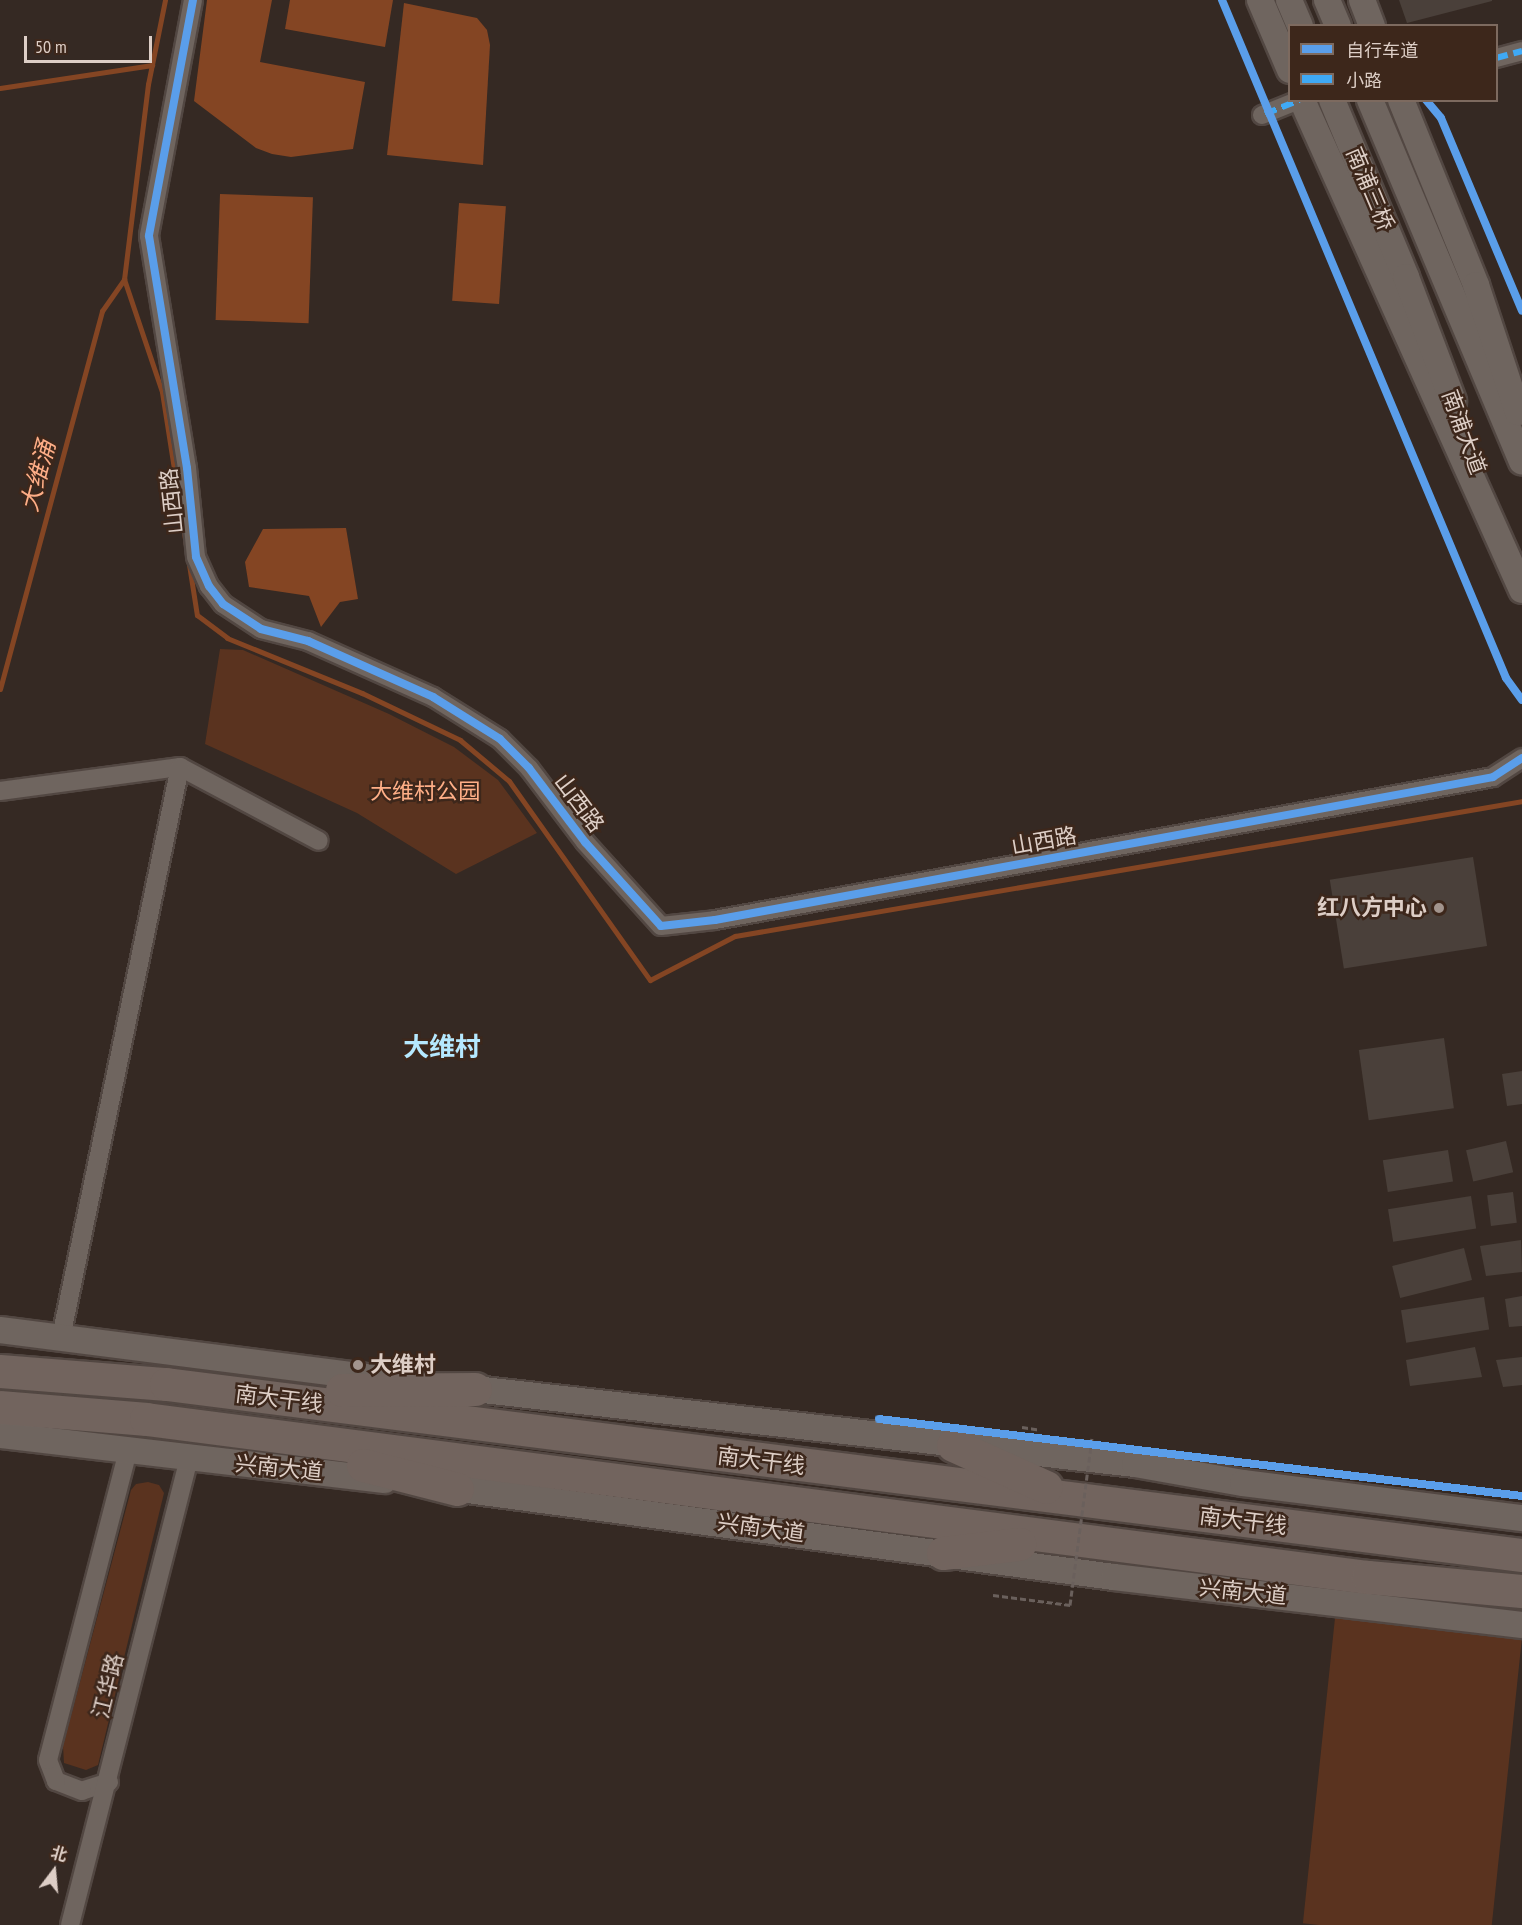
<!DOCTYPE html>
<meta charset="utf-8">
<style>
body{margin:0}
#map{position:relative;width:1522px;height:1925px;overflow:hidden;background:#352923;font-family:"PT Sans Narrow","Noto Sans SC",sans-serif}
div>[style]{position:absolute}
.green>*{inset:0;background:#5a331f;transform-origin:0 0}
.water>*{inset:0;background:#844523;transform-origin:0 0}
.stream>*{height:5px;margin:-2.5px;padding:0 2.5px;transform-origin:2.5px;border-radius:2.5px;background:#844523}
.building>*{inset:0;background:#4a403a;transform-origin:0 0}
.path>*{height:3px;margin-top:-1.5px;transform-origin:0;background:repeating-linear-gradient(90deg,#6a605c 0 6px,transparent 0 9px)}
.roads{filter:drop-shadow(2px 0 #524742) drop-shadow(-2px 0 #524742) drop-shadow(0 2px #524742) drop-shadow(0 -2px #524742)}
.street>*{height:18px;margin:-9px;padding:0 9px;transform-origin:9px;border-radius:9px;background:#6f655f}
.secondary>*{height:26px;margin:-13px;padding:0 13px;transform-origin:13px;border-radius:13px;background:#6f655f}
.highway>*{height:33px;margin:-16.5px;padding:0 16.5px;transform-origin:16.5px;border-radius:16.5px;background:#72645e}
.path-bridge>*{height:3px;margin-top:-1.5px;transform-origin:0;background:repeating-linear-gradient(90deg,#6a605c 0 6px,transparent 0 9px)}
.quiet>*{height:6px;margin-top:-3px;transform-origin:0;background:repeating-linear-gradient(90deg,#3fa9f5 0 12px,transparent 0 18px)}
.cycleway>*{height:8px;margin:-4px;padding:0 4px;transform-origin:4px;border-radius:4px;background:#5a9eea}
.dots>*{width:16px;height:16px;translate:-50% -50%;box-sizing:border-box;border:3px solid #3d271b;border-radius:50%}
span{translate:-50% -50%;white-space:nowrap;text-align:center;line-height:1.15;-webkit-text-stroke:5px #3d271b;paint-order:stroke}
.street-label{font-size:22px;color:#ddcec6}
.park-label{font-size:22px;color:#ffaf87}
.poi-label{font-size:22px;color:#ddcec6;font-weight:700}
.right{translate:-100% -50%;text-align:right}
.left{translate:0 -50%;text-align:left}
.water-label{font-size:24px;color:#feae87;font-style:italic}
.quarter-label{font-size:26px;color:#b5e8fe;font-weight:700}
.legend{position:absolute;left:1288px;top:24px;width:210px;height:78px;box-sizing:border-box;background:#3d271b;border:2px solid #7d6a5f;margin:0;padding:8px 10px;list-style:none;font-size:18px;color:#ddcec6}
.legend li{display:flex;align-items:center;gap:12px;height:30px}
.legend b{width:30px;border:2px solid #7d6a5f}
.north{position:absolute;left:24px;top:1841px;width:60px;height:60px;-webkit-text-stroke:4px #3d271b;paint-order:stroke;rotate:16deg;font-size:16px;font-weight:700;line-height:24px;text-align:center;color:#ddcec6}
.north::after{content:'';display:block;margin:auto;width:21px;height:27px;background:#ddcec6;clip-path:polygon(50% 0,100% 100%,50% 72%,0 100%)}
.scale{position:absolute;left:24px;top:36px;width:128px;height:27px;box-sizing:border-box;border:3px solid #ddcec6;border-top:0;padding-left:8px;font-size:18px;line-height:21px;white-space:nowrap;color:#ddcec6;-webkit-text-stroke:4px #3d271b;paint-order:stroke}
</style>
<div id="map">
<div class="green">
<div style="clip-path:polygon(220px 649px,243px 650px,389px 714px,454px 747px,498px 780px,537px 833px,456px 874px,357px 813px,205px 744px)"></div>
<div style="clip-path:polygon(148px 1482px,159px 1485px,164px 1493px,98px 1765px,86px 1770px,64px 1763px,63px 1746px,131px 1490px,136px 1484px)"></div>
<div style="left:1335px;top:1618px;width:188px;height:307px;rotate:6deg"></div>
</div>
<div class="water">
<div style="clip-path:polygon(207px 0,272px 0,260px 62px,365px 82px,353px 149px,291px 157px,272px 154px,256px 148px,194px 101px)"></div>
<div style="clip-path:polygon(290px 0,393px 0,385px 47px,285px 29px)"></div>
<div style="clip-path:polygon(404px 3px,477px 18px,487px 30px,490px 45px,483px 165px,387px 155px)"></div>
<div style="left:220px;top:194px;width:93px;height:126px;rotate:2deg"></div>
<div style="left:459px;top:203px;width:47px;height:98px;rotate:4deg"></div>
<div style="clip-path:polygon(346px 528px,358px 599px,340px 602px,321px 627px,309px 596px,249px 587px,245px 562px,263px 529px)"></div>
</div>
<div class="stream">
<div style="left:165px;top:0;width:86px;rotate:101.4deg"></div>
<div style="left:148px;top:84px;width:196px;rotate:97deg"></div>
<div style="left:124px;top:279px;width:119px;rotate:71.4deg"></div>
<div style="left:162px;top:392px;width:226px;rotate:81.1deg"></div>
<div style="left:197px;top:615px;width:38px;rotate:37deg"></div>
<div style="left:227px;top:638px;width:146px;rotate:22.2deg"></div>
<div style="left:362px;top:693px;width:109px;rotate:25.6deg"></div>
<div style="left:460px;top:740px;width:64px;rotate:39.9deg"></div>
<div style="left:509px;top:781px;width:244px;rotate:54.7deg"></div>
<div style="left:650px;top:980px;width:96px;rotate:-27.4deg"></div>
<div style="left:735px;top:936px;width:798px;rotate:-9.73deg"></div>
<div style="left:0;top:88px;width:154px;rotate:-8.6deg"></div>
<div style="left:0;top:689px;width:392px;rotate:-74.9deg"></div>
<div style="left:102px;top:311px;width:39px;rotate:-55deg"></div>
</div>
<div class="building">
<div style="clip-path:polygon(1399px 0,1492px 0,1492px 1px,1407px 23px)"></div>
<div style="left:1473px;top:857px;width:90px;height:145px;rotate:81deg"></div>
<div style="left:1444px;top:1038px;width:71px;height:86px;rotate:82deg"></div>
<div style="clip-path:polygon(1522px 1071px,1522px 1104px,1507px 1106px,1502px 1074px)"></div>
<div style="left:1506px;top:1141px;width:32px;height:41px;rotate:77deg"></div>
<div style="left:1448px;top:1150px;width:32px;height:66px;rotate:81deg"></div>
<div style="left:1513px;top:1192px;width:31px;height:26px;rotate:83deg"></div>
<div style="left:1471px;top:1196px;width:33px;height:84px;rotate:81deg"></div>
<div style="clip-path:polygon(1521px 1240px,1522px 1272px,1486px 1276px,1480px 1246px)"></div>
<div style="left:1464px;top:1248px;width:33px;height:74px;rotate:76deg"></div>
<div style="clip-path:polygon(1522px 1296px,1522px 1326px,1509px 1327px,1505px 1299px)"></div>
<div style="left:1484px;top:1297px;width:33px;height:84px;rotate:81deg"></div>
<div style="clip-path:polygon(1475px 1347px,1482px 1377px,1410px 1386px,1406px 1360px)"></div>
<div style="clip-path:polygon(1522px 1357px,1522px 1385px,1503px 1387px,1496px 1360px)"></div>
</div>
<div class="path">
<div style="left:1022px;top:1427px;width:18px;rotate:9deg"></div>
<div style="left:993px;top:1595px;width:78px;rotate:7.4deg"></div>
</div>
<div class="roads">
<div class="street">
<div style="left:193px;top:0;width:240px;rotate:100.6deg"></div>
<div style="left:149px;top:236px;width:235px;rotate:80.7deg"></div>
<div style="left:187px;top:468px;width:89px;rotate:84.2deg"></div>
<div style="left:196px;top:557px;width:32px;rotate:66deg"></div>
<div style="left:209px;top:586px;width:23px;rotate:52deg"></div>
<div style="left:223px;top:604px;width:45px;rotate:33.3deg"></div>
<div style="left:261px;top:629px;width:49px;rotate:14.3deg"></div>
<div style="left:308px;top:641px;width:137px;rotate:24.1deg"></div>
<div style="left:433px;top:697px;width:79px;rotate:32.1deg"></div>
<div style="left:500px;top:739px;width:41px;rotate:45deg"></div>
<div style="left:529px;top:768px;width:93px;rotate:52.9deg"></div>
<div style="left:585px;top:842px;width:113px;rotate:47.9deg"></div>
<div style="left:661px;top:926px;width:54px;rotate:-6.3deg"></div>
<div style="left:715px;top:920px;width:791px;rotate:-10.41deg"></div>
<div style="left:1493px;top:777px;width:35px;rotate:-33deg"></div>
<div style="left:1496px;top:58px;width:27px;rotate:-15deg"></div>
<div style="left:1262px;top:115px;width:40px;rotate:-22deg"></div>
<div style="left:0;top:791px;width:182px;rotate:-7.6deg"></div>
<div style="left:180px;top:767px;width:157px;rotate:28deg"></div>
<div style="left:61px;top:1337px;width:582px;rotate:-78.21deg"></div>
<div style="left:109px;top:1782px;width:28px;rotate:162deg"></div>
<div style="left:82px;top:1791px;width:28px;rotate:-159deg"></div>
<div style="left:56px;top:1781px;width:22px;rotate:-111deg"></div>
<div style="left:48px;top:1760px;width:319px;rotate:-75.5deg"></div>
<div style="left:70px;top:1925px;width:482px;rotate:-75.7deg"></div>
</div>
<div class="secondary">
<div style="left:1260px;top:0;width:76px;rotate:66.8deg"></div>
<div style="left:1289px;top:0;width:28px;rotate:67deg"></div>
<div style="left:1327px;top:0;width:28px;rotate:67deg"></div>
<div style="left:1362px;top:0;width:28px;rotate:69deg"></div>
<div style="left:1302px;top:100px;width:537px;rotate:65.82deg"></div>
<div style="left:1332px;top:100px;width:192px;rotate:67.3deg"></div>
<div style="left:1406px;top:277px;width:133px;rotate:69.2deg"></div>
<div style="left:1370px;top:100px;width:392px;rotate:67.2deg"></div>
<div style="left:1401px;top:100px;width:200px;rotate:67.9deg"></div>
<div style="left:1476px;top:285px;width:134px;rotate:71.7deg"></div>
<div style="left:0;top:1330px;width:379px;rotate:7.3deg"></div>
<div style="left:457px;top:1387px;width:682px;rotate:6.48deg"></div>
<div style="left:1135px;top:1464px;width:110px;rotate:10deg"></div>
<div style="left:1243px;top:1483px;width:281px;rotate:7.2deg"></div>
<div style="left:0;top:1435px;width:387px;rotate:6.7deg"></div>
<div style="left:438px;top:1486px;width:682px;rotate:7.67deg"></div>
<div style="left:1114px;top:1577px;width:411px;rotate:6.7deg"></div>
</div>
<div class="highway">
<div style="left:0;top:1371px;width:167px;rotate:4.5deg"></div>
<div style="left:166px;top:1384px;width:1367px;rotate:7.19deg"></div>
<div style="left:342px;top:1390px;width:133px;rotate:-0.4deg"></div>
<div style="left:0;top:1407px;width:146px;rotate:4.7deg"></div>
<div style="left:146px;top:1419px;width:1232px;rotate:7.37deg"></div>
<div style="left:1368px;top:1577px;width:155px;rotate:5.2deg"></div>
<div style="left:953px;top:1445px;width:102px;rotate:24.3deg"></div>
<div style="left:363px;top:1465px;width:97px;rotate:14.3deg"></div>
<div style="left:943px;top:1553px;width:77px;rotate:-6.8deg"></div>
</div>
</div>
<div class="path-bridge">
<div style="left:1070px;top:1605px;width:168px;rotate:-82.5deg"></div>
</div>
<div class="quiet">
<div style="left:1496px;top:58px;width:27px;rotate:-15deg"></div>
<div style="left:1265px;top:114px;width:37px;rotate:-22deg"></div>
</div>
<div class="cycleway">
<div style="left:193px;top:0;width:240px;rotate:100.6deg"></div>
<div style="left:149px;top:236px;width:235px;rotate:80.7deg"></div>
<div style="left:187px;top:468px;width:89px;rotate:84.2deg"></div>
<div style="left:196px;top:557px;width:32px;rotate:66deg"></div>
<div style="left:209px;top:586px;width:23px;rotate:52deg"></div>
<div style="left:223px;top:604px;width:45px;rotate:33.3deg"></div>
<div style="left:261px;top:629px;width:49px;rotate:14.3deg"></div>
<div style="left:308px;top:641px;width:137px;rotate:24.1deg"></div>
<div style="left:433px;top:697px;width:79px;rotate:32.1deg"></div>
<div style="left:500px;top:739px;width:41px;rotate:45deg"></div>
<div style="left:529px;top:768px;width:93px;rotate:52.9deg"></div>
<div style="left:585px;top:842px;width:113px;rotate:47.9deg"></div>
<div style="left:661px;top:926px;width:54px;rotate:-6.3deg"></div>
<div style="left:715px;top:920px;width:791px;rotate:-10.41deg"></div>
<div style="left:1493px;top:777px;width:35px;rotate:-33deg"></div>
<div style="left:1222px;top:0;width:735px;rotate:67.27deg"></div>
<div style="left:1506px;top:678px;width:27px;rotate:54deg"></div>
<div style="left:1426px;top:100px;width:23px;rotate:50deg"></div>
<div style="left:1441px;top:118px;width:209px;rotate:67.2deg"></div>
<div style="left:879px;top:1419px;width:648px;rotate:6.83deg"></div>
</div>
<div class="dots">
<div style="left:1439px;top:908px;background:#a2948d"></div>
<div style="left:358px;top:1365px;background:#a2948d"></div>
</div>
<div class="street-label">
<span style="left:1370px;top:189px;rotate:67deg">南浦三桥</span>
<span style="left:1464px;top:432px;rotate:70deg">南浦大道</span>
<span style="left:172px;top:501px;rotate:-96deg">山西路</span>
<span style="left:579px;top:803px;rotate:53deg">山西路</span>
<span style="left:1044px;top:841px;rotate:-10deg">山西路</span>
<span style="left:279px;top:1399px;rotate:7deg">南大干线</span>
<span style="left:761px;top:1461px;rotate:7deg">南大干线</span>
<span style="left:279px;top:1468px;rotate:6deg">兴南大道</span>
<span style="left:1243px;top:1521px;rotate:7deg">南大干线</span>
<span style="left:761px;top:1528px;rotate:8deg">兴南大道</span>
<span style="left:1243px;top:1592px;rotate:6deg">兴南大道</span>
<span style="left:108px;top:1686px;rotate:-76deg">江华路</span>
</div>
<div class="park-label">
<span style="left:425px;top:792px">大维村公园</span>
</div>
<div class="poi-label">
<span class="right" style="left:1427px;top:908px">红八方中心</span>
<span class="left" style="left:370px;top:1365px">大维村</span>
</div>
<div class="water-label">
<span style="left:38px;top:476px;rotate:-75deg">大维涌</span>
</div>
<div class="quarter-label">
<span style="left:442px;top:1047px">大维村</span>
</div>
<ul class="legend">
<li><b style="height:8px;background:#5a9eea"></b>自行车道</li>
<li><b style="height:8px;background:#3fa9f5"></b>小路</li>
</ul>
<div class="north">北</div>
<div class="scale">50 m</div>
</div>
